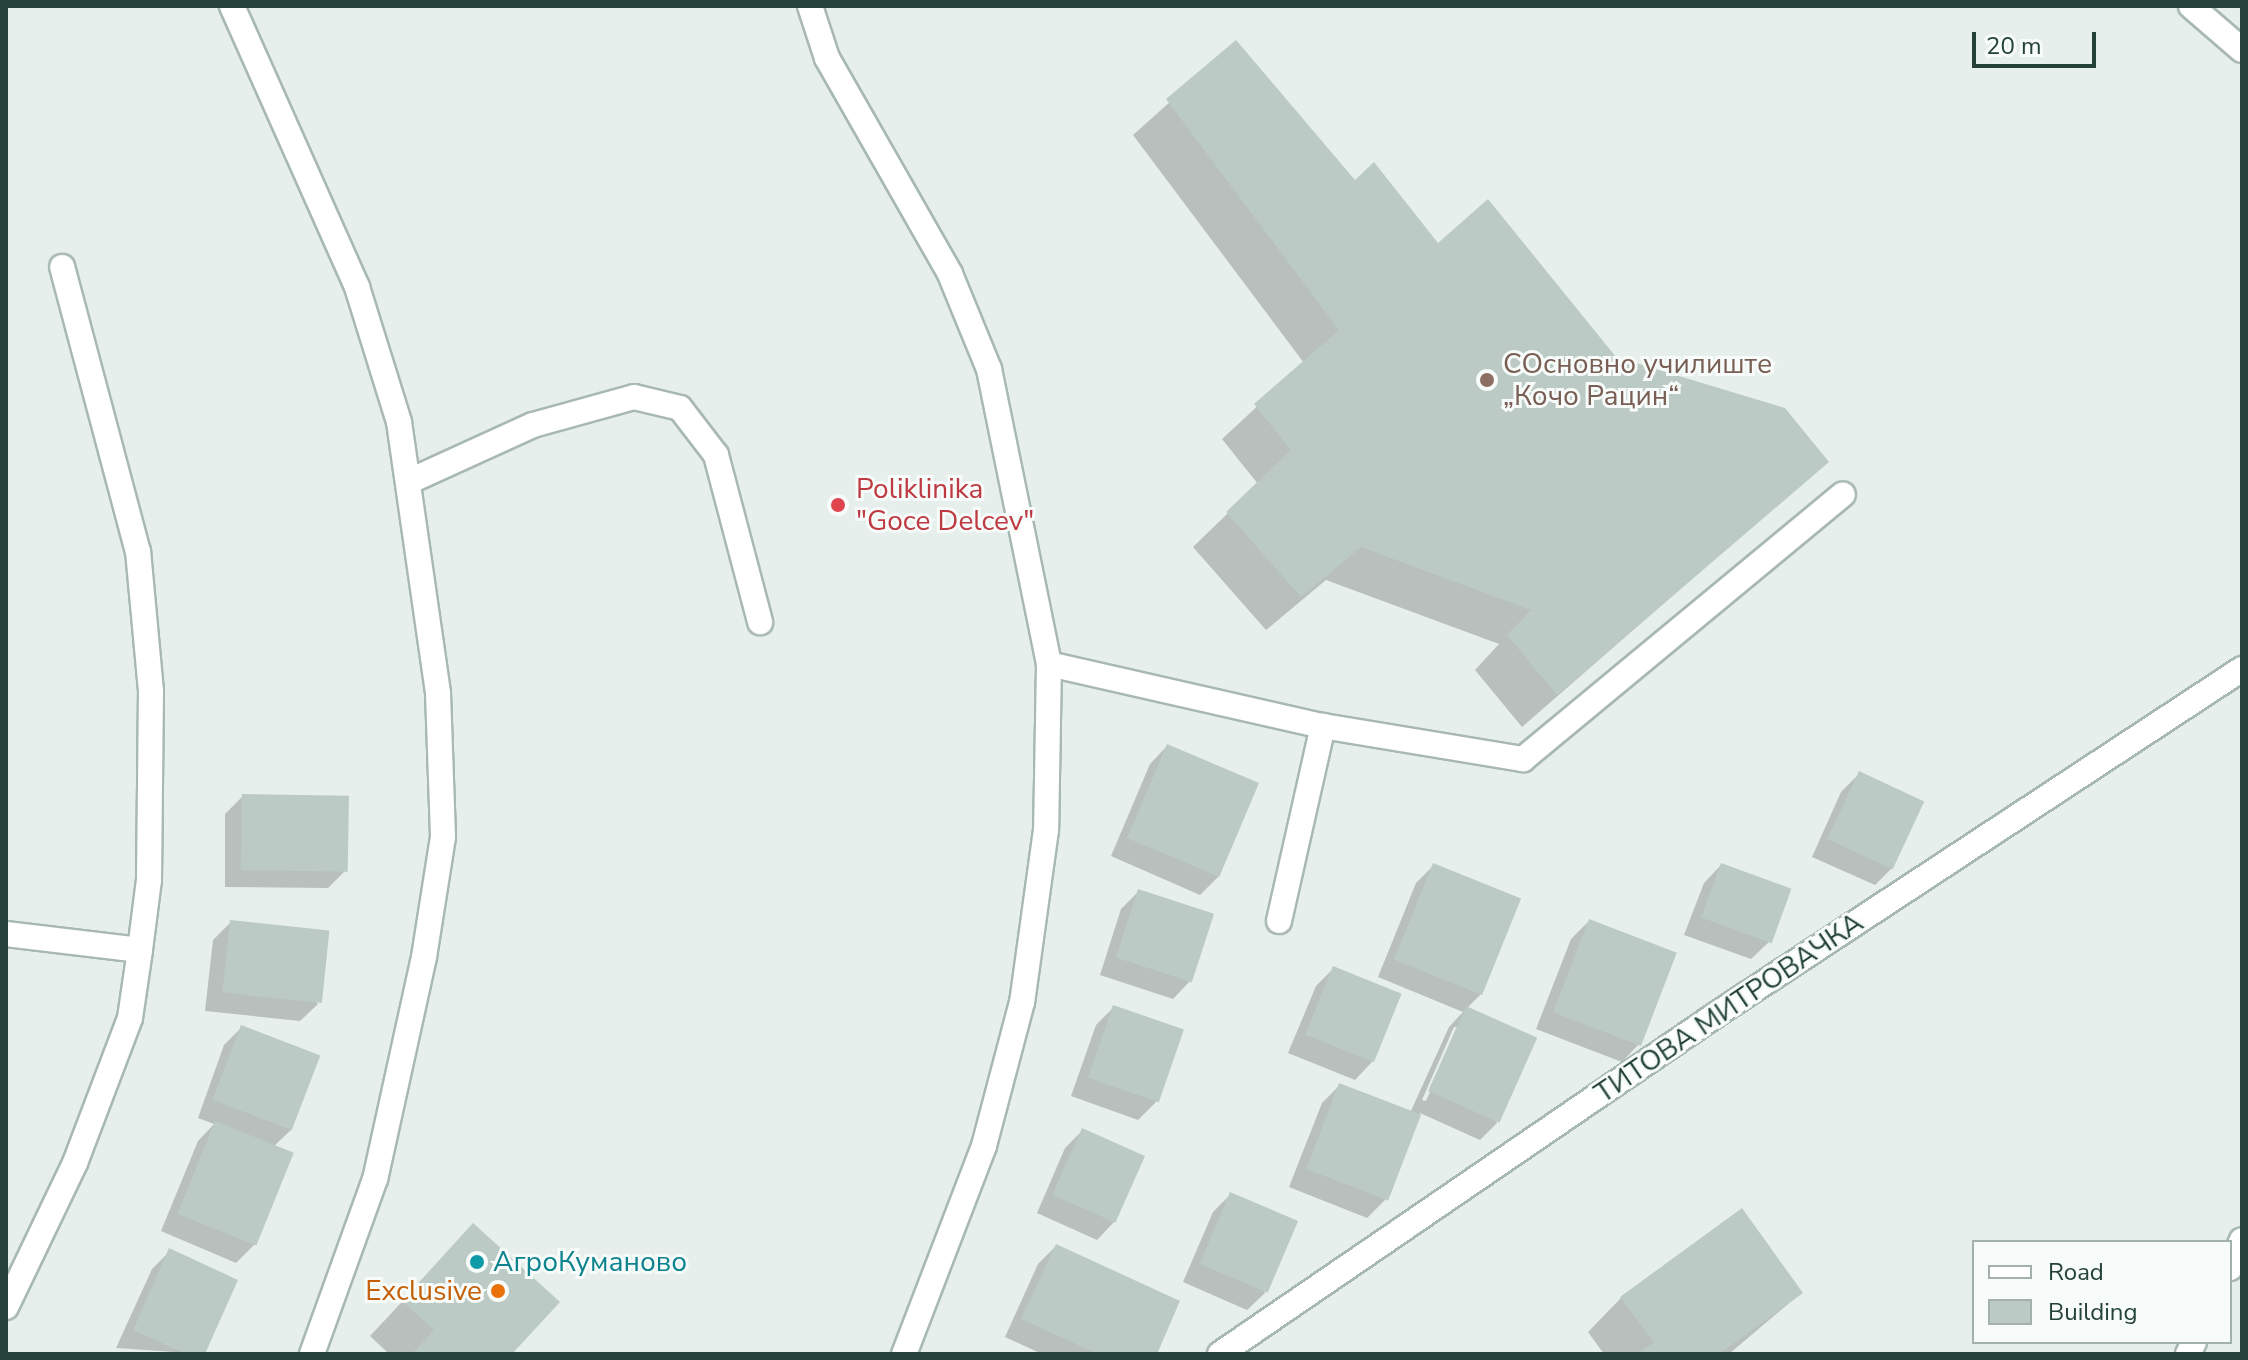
<!DOCTYPE html>
<meta charset="utf-8">
<style>
body{margin:0}
#map{position:relative;width:2248px;height:1360px;overflow:hidden;background:#e6efeb;font-family:"Nunito Sans",sans-serif}
div>[style]{position:absolute}
.shadow>*{inset:0;background:#0003}
.building>*{inset:0;background:#bbcac4;transform-origin:0 0}
.roads{filter:drop-shadow(2px 0 #a8b8b2) drop-shadow(-2px 0 #a8b8b2) drop-shadow(0 2px #a8b8b2) drop-shadow(0 -2px #a8b8b2)}
.lane>*{height:24px;margin:-12px;padding:0 12px;transform-origin:12px;border-radius:12px;background:#fff}
.street>*{height:24px;margin:-12px;padding:0 12px;transform-origin:12px;border-radius:12px;background:#fff}
.dots>*{width:22px;height:22px;translate:-50% -50%;box-sizing:border-box;border:4px solid #f7fbf9;border-radius:50%}
span{translate:-50% -50%;white-space:nowrap;text-align:center;line-height:1.15;-webkit-text-stroke:6px #f7fbf9;paint-order:stroke}
.education-label{font-size:28px;color:#785e54}
.left{translate:0 -50%;text-align:left}
.health-label{font-size:28px;color:#be3a42}
.street-label{font-size:28px;color:#24423a}
.culture-label{font-size:28px;color:#0d838f}
.food-label{font-size:28px;color:#c56008}
.right{translate:-100% -50%;text-align:right}
.frame{position:absolute;inset:0;border:8px solid #24423a;pointer-events:none}
.legend{position:absolute;left:1972px;top:1240px;width:260px;height:104px;box-sizing:border-box;background:#f7fbf9;border:2px solid #a3b1ad;margin:0;padding:10px 14px;list-style:none;font-size:24px;color:#24423a}
.legend li{display:flex;align-items:center;gap:16px;height:40px}
.legend b{width:40px;border:2px solid #a3b1ad}
.scale{position:absolute;left:1972px;top:32px;width:124px;height:36px;box-sizing:border-box;border:4px solid #24423a;border-top:0;padding-left:10px;font-size:24px;line-height:28px;white-space:nowrap;color:#24423a;-webkit-text-stroke:6px #f7fbf9;paint-order:stroke}
</style>
<div id="map">
<div class="shadow">
<div style="clip-path:polygon(1236px 43px,1355px 183px,1438px 246px,1614px 358px,1826px 462px,1522px 727px,1475px 670px,1499px 644px,1326px 580px,1266px 630px,1193px 547px,1258px 484px,1222px 439px,1304px 363px,1133px 135px)"></div>
<div style="clip-path:polygon(1167px 746px,1218px 877px,1200px 895px,1111px 856px,1150px 764px)"></div>
<div style="clip-path:polygon(1859px 774px,1893px 867px,1875px 885px,1812px 857px,1841px 792px)"></div>
<div style="clip-path:polygon(243px 796px,346px 870px,328px 888px,225px 887px,225px 814px)"></div>
<div style="clip-path:polygon(evenodd,1434px 865px,1481px 994px,1466px 1009px,1497px 1123px,1480px 1140px,1420px 1113px,1385px 1200px,1367px 1218px,1289px 1187px,1322px 1103px,1340px 1085px,1410px 1113px,1449px 1027px,1463px 1012px,1378px 977px,1416px 883px,1434px 865px,1454px 1027px,1459px 1027px,1426px 1101px,1422px 1100px,1454px 1027px)"></div>
<div style="clip-path:polygon(1721px 865px,1769px 942px,1751px 959px,1684px 935px,1704px 883px)"></div>
<div style="clip-path:polygon(1139px 891px,1190px 981px,1173px 999px,1100px 975px,1121px 909px)"></div>
<div style="clip-path:polygon(1589px 921px,1639px 1044px,1622px 1062px,1536px 1029px,1571px 939px)"></div>
<div style="clip-path:polygon(231px 922px,318px 1004px,300px 1021px,205px 1011px,213px 940px)"></div>
<div style="clip-path:polygon(1334px 968px,1372px 1062px,1355px 1080px,1288px 1053px,1316px 986px)"></div>
<div style="clip-path:polygon(1114px 1007px,1182px 1031px,1156px 1102px,1138px 1120px,1071px 1096px,1096px 1025px)"></div>
<div style="clip-path:polygon(242px 1027px,292px 1129px,273px 1147px,254px 1245px,236px 1263px,161px 1231px,198px 1141px,214px 1124px,198px 1118px,224px 1045px)"></div>
<div style="clip-path:polygon(1083px 1130px,1114px 1222px,1097px 1240px,1037px 1213px,1065px 1148px)"></div>
<div style="clip-path:polygon(1231px 1194px,1265px 1293px,1247px 1310px,1183px 1282px,1213px 1212px)"></div>
<div style="clip-path:polygon(473px 1226px,510px 1354px,389px 1354px,370px 1336px)"></div>
<div style="clip-path:polygon(1056px 1246px,1155px 1354px,1042px 1354px,1005px 1337px,1038px 1264px)"></div>
<div style="clip-path:polygon(170px 1251px,203px 1354px,116px 1348px,152px 1269px)"></div>
<div style="clip-path:polygon(1801px 1293px,1729px 1354px,1604px 1354px,1588px 1332px,1621px 1298px)"></div>
</div>
<div class="building">
<div style="clip-path:polygon(1236px 40px,1355px 180px,1374px 162px,1438px 243px,1488px 199px,1616px 357px,1785px 408px,1829px 462px,1557px 695px,1507px 635px,1531px 610px,1361px 547px,1301px 597px,1226px 512px,1291px 450px,1254px 404px,1339px 330px,1166px 99px)"></div>
<div style="left:1167px;top:744px;width:100px;height:102px;rotate:23deg"></div>
<div style="left:1859px;top:771px;width:72px;height:75px;rotate:25deg"></div>
<div style="left:242px;top:794px;width:107px;height:76px;rotate:1deg"></div>
<div style="left:1433px;top:863px;width:95px;height:104px;rotate:22deg"></div>
<div style="left:1721px;top:863px;width:75px;height:58px;rotate:20deg"></div>
<div style="left:1138px;top:889px;width:80px;height:72px;rotate:18deg"></div>
<div style="left:1589px;top:919px;width:94px;height:100px;rotate:21deg"></div>
<div style="left:230px;top:920px;width:100px;height:73px;rotate:6deg"></div>
<div style="left:1333px;top:966px;width:74px;height:74px;rotate:22deg"></div>
<div style="left:1113px;top:1005px;width:75px;height:77px;rotate:19deg"></div>
<div style="left:1466px;top:1006px;width:78px;height:93px;rotate:24deg"></div>
<div style="left:241px;top:1025px;width:85px;height:80px;rotate:21deg"></div>
<div style="left:1339px;top:1083px;width:88px;height:92px;rotate:21deg"></div>
<div style="left:215px;top:1121px;width:85px;height:100px;rotate:22deg"></div>
<div style="left:1082px;top:1128px;width:69px;height:73px;rotate:24deg"></div>
<div style="left:1230px;top:1192px;width:74px;height:78px;rotate:23deg"></div>
<div style="clip-path:polygon(1742px 1208px,1803px 1293px,1719px 1354px,1637px 1354px,1654px 1342px,1620px 1297px)"></div>
<div style="clip-path:polygon(473px 1223px,560px 1302px,512px 1354px,412px 1354px,434px 1330px,402px 1301px)"></div>
<div style="clip-path:polygon(1056px 1244px,1180px 1301px,1157px 1354px,1098px 1354px,1021px 1319px)"></div>
<div style="clip-path:polygon(169px 1248px,238px 1280px,205px 1354px,186px 1354px,133px 1330px)"></div>
</div>
<div class="roads">
<div class="lane">
<div style="left:410px;top:481px;width:135px;rotate:-24.5deg"></div>
<div style="left:533px;top:425px;width:105px;rotate:-15.5deg"></div>
<div style="left:634px;top:397px;width:47px;rotate:13.4deg"></div>
<div style="left:680px;top:408px;width:59px;rotate:52.5deg"></div>
<div style="left:716px;top:455px;width:173px;rotate:75.2deg"></div>
</div>
<div class="street">
<div style="left:232px;top:6px;width:308px;rotate:66deg"></div>
<div style="left:357px;top:287px;width:141px;rotate:72.7deg"></div>
<div style="left:399px;top:422px;width:274px;rotate:81.8deg"></div>
<div style="left:438px;top:693px;width:144px;rotate:88deg"></div>
<div style="left:443px;top:837px;width:121px;rotate:99deg"></div>
<div style="left:424px;top:957px;width:227px;rotate:102.4deg"></div>
<div style="left:375px;top:1179px;width:186px;rotate:109.8deg"></div>
<div style="left:810px;top:6px;width:55px;rotate:71.9deg"></div>
<div style="left:827px;top:58px;width:249px;rotate:60.3deg"></div>
<div style="left:950px;top:274px;width:103px;rotate:67.7deg"></div>
<div style="left:989px;top:369px;width:301px;rotate:78.5deg"></div>
<div style="left:1049px;top:664px;width:166px;rotate:91deg"></div>
<div style="left:1046px;top:830px;width:174px;rotate:97.9deg"></div>
<div style="left:1022px;top:1002px;width:149px;rotate:104.8deg"></div>
<div style="left:984px;top:1146px;width:223px;rotate:111deg"></div>
<div style="left:2191px;top:6px;width:67px;rotate:40.8deg"></div>
<div style="left:1049px;top:664px;width:281px;rotate:12.8deg"></div>
<div style="left:1323px;top:726px;width:203px;rotate:9.4deg"></div>
<div style="left:1523px;top:759px;width:415px;rotate:-39.6deg"></div>
<div style="left:1279px;top:921px;width:200px;rotate:-77.3deg"></div>
<div style="left:6px;top:934px;width:135px;rotate:6.8deg"></div>
<div style="left:140px;top:950px;width:71px;rotate:-82.7deg"></div>
<div style="left:149px;top:880px;width:189px;rotate:-89.4deg"></div>
<div style="left:151px;top:691px;width:140px;rotate:-95.3deg"></div>
<div style="left:138px;top:552px;width:295px;rotate:-104.9deg"></div>
<div style="left:2230px;top:1268px;width:30px;rotate:-67deg"></div>
<div style="left:6px;top:1307px;width:160px;rotate:-64.4deg"></div>
<div style="left:75px;top:1163px;width:155px;rotate:-69.2deg"></div>
<div style="left:130px;top:1018px;width:69px;rotate:-81.6deg"></div>
<div style="left:1220px;top:1354px;width:606px;rotate:-34.37deg"></div>
<div style="left:1720px;top:1012px;width:625px;rotate:-33.31deg"></div>
<div style="left:2188px;top:1354px;width:13px;rotate:-63deg"></div>
</div>
</div>
<div class="dots">
<div style="left:1487px;top:380px;background:#8d6e63"></div>
<div style="left:838px;top:505px;background:#e0444e"></div>
<div style="left:477px;top:1262px;background:#0f9aa8"></div>
<div style="left:498px;top:1291px;background:#e8710a"></div>
</div>
<div class="education-label">
<span class="left" style="left:1503px;top:380px">СОсновно училиште<br>„Кочо Рацин“</span>
</div>
<div class="health-label">
<span class="left" style="left:856px;top:505px">Poliklinika<br>"Goce Delcev"</span>
</div>
<div class="street-label">
<span style="left:1729px;top:1008px;rotate:-34deg">ТИТОВА МИТРОВАЧКА</span>
</div>
<div class="culture-label">
<span class="left" style="left:493px;top:1262px">АгроКуманово</span>
</div>
<div class="food-label">
<span class="right" style="left:482px;top:1291px">Exclusive</span>
</div>
<div class="frame"></div>
<ul class="legend">
<li><b style="height:10px;background:#fff"></b>Road</li>
<li><b style="height:22px;background:#bbcac4"></b>Building</li>
</ul>
<div class="scale">20 m</div>
</div>
